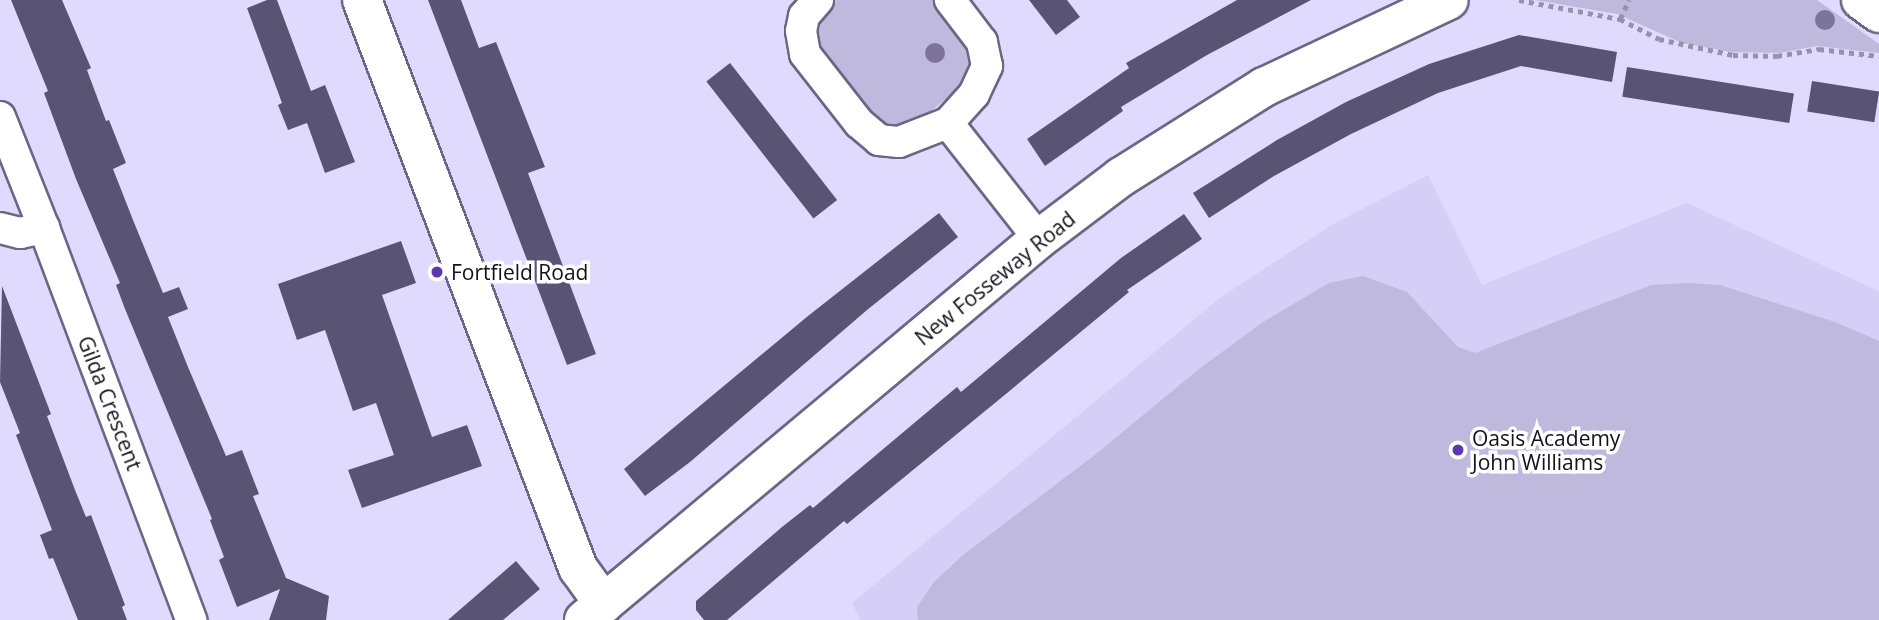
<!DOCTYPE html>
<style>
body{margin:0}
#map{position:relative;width:1879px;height:620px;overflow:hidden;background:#e0dbfe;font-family:"Open Sans",sans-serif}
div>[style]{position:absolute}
.built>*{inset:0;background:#d5cff8}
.green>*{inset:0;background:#beb9dd}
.building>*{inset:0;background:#595474;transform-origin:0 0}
.path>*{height:4.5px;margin-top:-2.25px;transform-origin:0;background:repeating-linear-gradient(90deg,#9692ac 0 5px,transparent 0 10px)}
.roads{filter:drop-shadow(2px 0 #6b6684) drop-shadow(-2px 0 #6b6684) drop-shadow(0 2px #6b6684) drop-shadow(0 -2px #6b6684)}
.street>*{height:30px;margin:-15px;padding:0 15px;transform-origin:15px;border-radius:15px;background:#fff}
.secondary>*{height:38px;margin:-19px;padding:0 19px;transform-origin:19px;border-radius:19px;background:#fff}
.trees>*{width:20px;height:20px;margin:-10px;border-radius:50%;background:#7c749d}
.dots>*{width:19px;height:19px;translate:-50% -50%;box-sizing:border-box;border:4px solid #fff;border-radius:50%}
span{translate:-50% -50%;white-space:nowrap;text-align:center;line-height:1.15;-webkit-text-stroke:7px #fff;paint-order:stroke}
.poi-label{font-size:21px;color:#13111c}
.left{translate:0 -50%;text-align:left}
.street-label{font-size:21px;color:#13111c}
</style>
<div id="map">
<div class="built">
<div style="clip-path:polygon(1428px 175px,1482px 285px,1687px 203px,1879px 291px,1879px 620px,860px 620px,852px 603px,1221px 297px,1333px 224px)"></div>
</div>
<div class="green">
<div style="clip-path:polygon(836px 0,935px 0,975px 53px,970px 79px,915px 124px,900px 128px,884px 126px,870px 118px,819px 53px,815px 25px,825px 9px)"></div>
<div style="clip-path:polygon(1535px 0,1817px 0,1879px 44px,1879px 53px,1817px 46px,1779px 53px,1731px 52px,1682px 43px,1617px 14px)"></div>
<div style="clip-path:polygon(1363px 276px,1407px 292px,1458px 347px,1475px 353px,1651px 285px,1689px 283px,1720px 285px,1835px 322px,1879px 341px,1879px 620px,918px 620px,917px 607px,934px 582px,963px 555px,1096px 454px,1199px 369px,1263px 322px,1329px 283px)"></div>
</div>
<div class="building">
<div style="clip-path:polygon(11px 0,62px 0,91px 68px,87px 70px,106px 121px,109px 120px,126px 163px,113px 169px,133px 220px,163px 293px,179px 287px,188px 309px,168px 317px,188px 367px,226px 456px,242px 450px,259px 494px,253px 496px,286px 578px,329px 596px,326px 620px,269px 620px,280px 589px,237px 607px,219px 560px,224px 557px,210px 520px,212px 519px,125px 309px,116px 285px,120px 283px,76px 179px,44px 93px,48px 91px)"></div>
<div style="clip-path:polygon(267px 0,277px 0,311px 91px,325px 85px,355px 162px,325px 173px,307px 123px,288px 130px,278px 105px,282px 103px,247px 8px)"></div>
<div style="clip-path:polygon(428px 0,461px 0,479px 48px,496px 42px,545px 167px,528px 173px,596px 354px,567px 365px)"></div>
<div style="clip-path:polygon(1029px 0,1067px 0,1080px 17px,1056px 35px)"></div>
<div style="clip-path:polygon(1237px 0,1311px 0,1207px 55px,1121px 107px,1123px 111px,1045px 166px,1027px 139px,1129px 68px,1126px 63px)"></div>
<div style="clip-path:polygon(1519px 35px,1617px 52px,1612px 82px,1521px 66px,1438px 93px,1351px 134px,1274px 176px,1209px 218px,1193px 193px,1277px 140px,1346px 102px,1429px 64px)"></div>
<div style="left:730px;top:63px;width:174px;height:30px;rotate:52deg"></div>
<div style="left:1627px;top:67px;width:169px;height:30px;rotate:9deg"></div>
<div style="left:1812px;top:81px;width:68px;height:31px;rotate:9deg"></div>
<div style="clip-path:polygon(939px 213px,958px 237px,867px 310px,690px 462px,645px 496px,624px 469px,808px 316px)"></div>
<div style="clip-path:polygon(1184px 214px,1202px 239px,1127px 290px,1129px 292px,1001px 398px,847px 524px,844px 521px,727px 620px,704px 620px,696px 610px,696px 601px,782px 527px,810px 505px,813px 508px,957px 387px,961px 392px,1121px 258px)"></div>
<div style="clip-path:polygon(401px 241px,416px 283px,382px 295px,432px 437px,467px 425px,482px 466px,362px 508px,348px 470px,394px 455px,376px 403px,353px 411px,325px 330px,297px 340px,278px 284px)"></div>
<div style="clip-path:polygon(2px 286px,51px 414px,47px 416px,75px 490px,86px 517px,91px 515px,125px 605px,122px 607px,127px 620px,78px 620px,53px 558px,49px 559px,40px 535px,52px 530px,16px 435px,20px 433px,0 382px)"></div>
<div style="clip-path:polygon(516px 561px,540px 589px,503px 620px,448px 620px)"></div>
</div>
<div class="path">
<div style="left:1519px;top:0;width:103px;rotate:10.7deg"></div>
<div style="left:1620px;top:19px;width:44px;rotate:27.1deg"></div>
<div style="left:1659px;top:39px;width:76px;rotate:12.2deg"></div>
<div style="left:1733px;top:55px;width:44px;rotate:1.3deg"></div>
<div style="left:1777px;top:56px;width:43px;rotate:-9.5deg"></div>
<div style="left:1819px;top:49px;width:60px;rotate:6.7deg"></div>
<div style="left:1620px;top:19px;width:21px;rotate:-65deg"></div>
</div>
<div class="roads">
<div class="street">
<div style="left:818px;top:0;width:21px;rotate:131deg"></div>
<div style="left:804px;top:16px;width:15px;rotate:101deg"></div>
<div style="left:801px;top:31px;width:23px;rotate:80deg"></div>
<div style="left:805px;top:54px;width:88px;rotate:52deg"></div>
<div style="left:859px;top:123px;width:26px;rotate:40deg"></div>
<div style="left:879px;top:140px;width:20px;rotate:6deg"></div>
<div style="left:899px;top:142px;width:53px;rotate:-21.2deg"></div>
<div style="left:948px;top:123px;width:39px;rotate:-48deg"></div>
<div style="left:974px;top:94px;width:31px;rotate:-65deg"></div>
<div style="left:987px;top:66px;width:25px;rotate:-102deg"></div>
<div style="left:982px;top:42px;width:53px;rotate:-127.3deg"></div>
<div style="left:0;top:117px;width:119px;rotate:68.4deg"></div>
<div style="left:948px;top:123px;width:147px;rotate:51.9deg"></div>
<div style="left:0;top:228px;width:21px;rotate:14deg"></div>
<div style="left:20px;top:233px;width:25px;rotate:-12deg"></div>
<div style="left:44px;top:228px;width:419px;rotate:69.4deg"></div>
</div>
<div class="secondary">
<div style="left:362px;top:0;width:608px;rotate:69.18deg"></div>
<div style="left:578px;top:568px;width:44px;rotate:54.2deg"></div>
<div style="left:1861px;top:0;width:22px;rotate:36deg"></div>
<div style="left:584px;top:620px;width:593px;rotate:-39.94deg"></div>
<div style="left:1039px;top:239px;width:103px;rotate:-37.1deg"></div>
<div style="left:1121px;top:177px;width:169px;rotate:-32.2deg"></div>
<div style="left:1264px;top:87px;width:204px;rotate:-25.2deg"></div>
</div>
</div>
<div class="trees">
<div style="left:1825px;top:20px"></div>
<div style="left:935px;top:53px"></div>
</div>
<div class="dots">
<div style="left:437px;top:272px;background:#5c37af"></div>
<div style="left:1458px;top:450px;background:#5c37af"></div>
</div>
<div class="poi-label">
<span class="left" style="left:451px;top:272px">Fortfield Road</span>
<span class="left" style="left:1472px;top:450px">Oasis Academy<br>John Williams</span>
</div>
<div class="street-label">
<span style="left:995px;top:278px;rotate:-39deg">New Fosseway Road</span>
<span style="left:110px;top:403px;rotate:69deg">Gilda Crescent</span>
</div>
</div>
